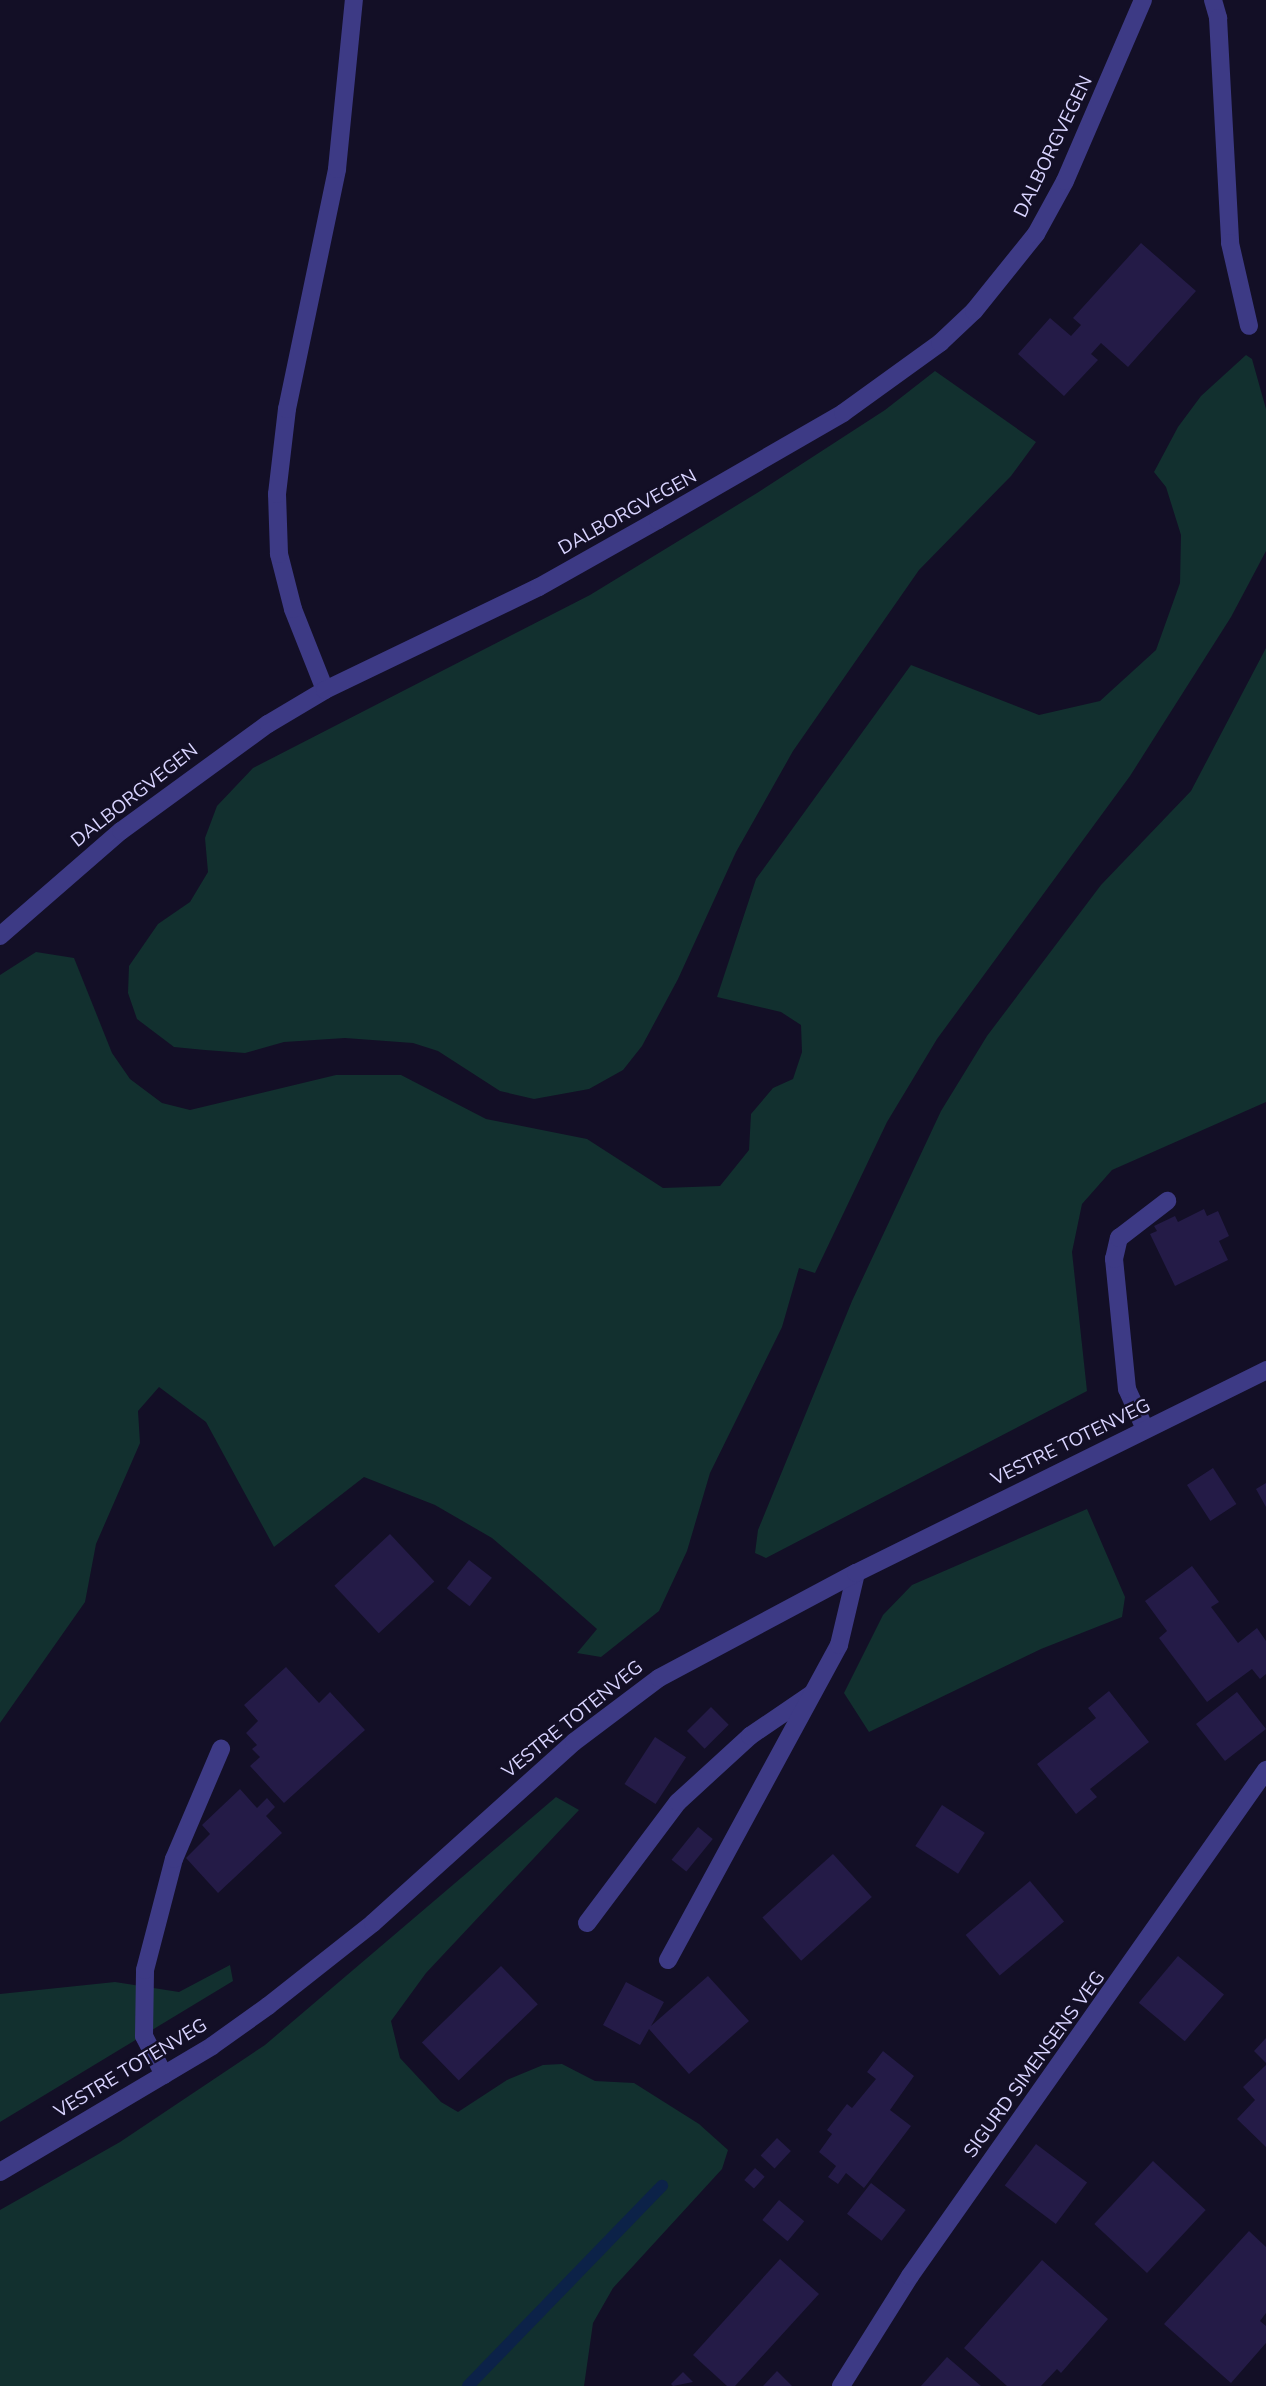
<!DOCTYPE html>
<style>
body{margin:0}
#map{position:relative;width:1266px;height:2386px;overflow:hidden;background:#130f26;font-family:"Nunito Sans",sans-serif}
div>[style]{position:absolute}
.green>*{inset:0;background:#12302f}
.stream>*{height:12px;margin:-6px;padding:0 6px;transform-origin:6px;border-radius:6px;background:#0c2248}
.building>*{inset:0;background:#241b47;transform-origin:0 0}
.minor>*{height:18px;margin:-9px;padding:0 9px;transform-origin:9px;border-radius:9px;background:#3d3a85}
span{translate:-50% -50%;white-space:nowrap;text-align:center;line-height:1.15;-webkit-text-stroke:5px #130f26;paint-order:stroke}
.street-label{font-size:19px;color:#d9d4ff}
</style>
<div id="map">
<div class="green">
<div style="clip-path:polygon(1246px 355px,1252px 359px,1266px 409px,1266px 551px,1231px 617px,1130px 776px,937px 1039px,887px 1122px,815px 1273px,799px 1268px,782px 1327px,710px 1473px,687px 1551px,659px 1611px,601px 1657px,577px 1653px,597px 1629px,538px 1577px,492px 1538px,435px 1505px,364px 1477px,274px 1547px,206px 1422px,159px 1387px,138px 1411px,140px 1443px,96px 1544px,85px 1602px,0 1723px,0 975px,36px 952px,74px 958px,112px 1053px,130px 1079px,162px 1103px,190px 1110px,336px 1075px,401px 1075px,486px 1119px,587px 1139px,663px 1188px,720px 1186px,749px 1150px,751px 1114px,773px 1088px,793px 1079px,802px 1052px,801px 1025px,781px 1012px,717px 997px,756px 879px,911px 665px,1039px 715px,1100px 701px,1156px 650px,1180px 583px,1181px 535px,1166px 487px,1154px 472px,1178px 427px,1201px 396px)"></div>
<div style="clip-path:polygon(935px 371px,1036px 442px,1011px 476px,919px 570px,793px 751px,736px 852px,678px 979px,642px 1046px,623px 1070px,589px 1089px,534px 1099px,500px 1091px,438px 1051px,413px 1043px,345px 1038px,284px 1042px,245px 1053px,205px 1050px,174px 1047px,137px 1019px,128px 993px,129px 966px,158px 924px,190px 902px,208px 872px,205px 838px,217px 806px,253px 768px,590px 595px,757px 493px,885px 410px)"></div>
<div style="clip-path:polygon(1266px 648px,1266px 1102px,1112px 1170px,1082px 1204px,1072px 1252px,1087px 1391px,766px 1558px,755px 1553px,758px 1530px,852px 1301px,941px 1111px,987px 1036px,1101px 885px,1191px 791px)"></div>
<div style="clip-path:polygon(1087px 1509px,1125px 1597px,1122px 1617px,1041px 1649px,869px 1732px,844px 1693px,883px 1615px,912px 1585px)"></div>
<div style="clip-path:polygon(556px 1797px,579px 1810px,426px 1973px,391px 2021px,400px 2058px,441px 2102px,458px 2112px,507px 2080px,543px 2065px,562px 2064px,595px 2081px,634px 2083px,699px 2124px,728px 2150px,722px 2169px,613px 2288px,593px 2323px,584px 2386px,0 2386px,0 2210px,120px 2142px,265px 2045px)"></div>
<div style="clip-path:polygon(230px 1965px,233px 1981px,0 2122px,0 1994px,115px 1982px,179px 1992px)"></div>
</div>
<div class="stream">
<div style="left:468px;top:2386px;width:279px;rotate:-45.9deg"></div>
</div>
<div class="building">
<div style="clip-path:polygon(1141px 243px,1196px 291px,1128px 367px,1101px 343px,1091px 354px,1098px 360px,1064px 396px,1018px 354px,1050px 318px,1071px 336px,1081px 325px,1073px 318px)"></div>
<div style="clip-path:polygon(1204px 1209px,1207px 1216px,1218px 1211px,1229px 1236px,1219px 1241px,1228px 1260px,1175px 1286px,1150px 1234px,1157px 1231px,1154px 1226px,1175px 1216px,1178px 1222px)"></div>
<div style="left:1213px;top:1468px;width:43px;height:31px;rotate:57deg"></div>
<div style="clip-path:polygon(1266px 1483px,1266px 1507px,1256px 1489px)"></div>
<div style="left:390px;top:1534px;width:65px;height:76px;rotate:47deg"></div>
<div style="left:469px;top:1560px;width:29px;height:36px;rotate:38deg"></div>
<div style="clip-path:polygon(1192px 1566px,1219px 1602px,1211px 1607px,1238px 1643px,1257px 1628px,1266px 1641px,1266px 1674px,1260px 1679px,1252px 1669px,1207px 1702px,1159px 1638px,1167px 1631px,1145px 1601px)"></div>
<div style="clip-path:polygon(286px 1667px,319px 1703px,330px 1692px,365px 1730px,284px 1803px,250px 1766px,260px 1757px,252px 1749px,257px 1745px,246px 1733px,258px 1721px,244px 1705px)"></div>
<div style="clip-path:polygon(1109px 1691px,1149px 1742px,1090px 1789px,1097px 1797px,1076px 1814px,1037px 1764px,1096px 1718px,1088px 1708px)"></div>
<div style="left:1237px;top:1692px;width:47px;height:52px;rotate:52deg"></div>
<div style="left:711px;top:1707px;width:25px;height:34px;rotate:45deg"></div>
<div style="left:655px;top:1737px;width:37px;height:56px;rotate:33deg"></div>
<div style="clip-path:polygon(240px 1789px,257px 1808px,267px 1798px,275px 1807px,266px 1816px,282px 1833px,218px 1893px,186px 1858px,210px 1834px,202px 1825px)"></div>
<div style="left:942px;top:1805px;width:51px;height:49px;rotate:33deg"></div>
<div style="left:698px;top:1827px;width:19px;height:42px;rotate:39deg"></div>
<div style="left:833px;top:1854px;width:58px;height:95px;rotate:48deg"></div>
<div style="left:1030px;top:1881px;width:53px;height:84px;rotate:50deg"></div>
<div style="left:1178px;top:1956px;width:60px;height:61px;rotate:40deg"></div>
<div style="left:501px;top:1966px;width:53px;height:110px;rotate:46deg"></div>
<div style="clip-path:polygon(708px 1976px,749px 2021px,689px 2074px,649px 2029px,640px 2045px,603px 2025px,626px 1982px,664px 2002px,651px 2026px)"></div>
<div style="clip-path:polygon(1266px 2038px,1266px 2063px,1254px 2051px)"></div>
<div style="clip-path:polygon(883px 2051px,914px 2076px,890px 2110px,911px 2126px,864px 2188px,846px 2173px,838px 2184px,828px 2177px,836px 2166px,819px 2152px,832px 2134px,827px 2130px,847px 2104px,852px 2108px,876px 2079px,867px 2072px)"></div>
<div style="clip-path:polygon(1266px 2065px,1266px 2147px,1237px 2119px,1255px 2100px,1243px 2087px)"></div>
<div style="left:777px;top:2138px;width:19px;height:24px;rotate:43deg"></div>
<div style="left:1036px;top:2144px;width:64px;height:52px;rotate:37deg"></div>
<div style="left:1153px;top:2161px;width:72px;height:86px;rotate:43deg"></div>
<div style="left:755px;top:2168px;width:13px;height:16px;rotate:42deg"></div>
<div style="left:871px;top:2183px;width:44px;height:39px;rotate:38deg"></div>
<div style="left:779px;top:2200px;width:33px;height:26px;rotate:40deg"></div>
<div style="clip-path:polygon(1249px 2231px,1266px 2247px,1266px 2313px,1260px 2321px,1266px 2326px,1266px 2343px,1231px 2383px,1164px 2324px)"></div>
<div style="clip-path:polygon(780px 2259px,819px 2294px,735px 2386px,727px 2386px,693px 2355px)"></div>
<div style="clip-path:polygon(1042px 2260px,1108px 2319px,1061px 2373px,1057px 2369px,1041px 2386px,1007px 2386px,964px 2348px)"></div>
<div style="clip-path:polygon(947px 2357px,981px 2386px,921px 2386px)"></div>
<div style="clip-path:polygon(777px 2371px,792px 2386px,763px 2386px)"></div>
<div style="clip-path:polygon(683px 2372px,693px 2382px,673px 2386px,671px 2384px)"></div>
</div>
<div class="minor">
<div style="left:1213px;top:0;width:19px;rotate:74deg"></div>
<div style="left:1218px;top:18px;width:225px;rotate:86.9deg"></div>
<div style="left:1230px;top:243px;width:85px;rotate:77.1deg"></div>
<div style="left:325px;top:690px;width:87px;rotate:-111.6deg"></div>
<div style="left:293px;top:609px;width:57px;rotate:-104.3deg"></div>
<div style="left:279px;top:554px;width:60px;rotate:-91.9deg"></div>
<div style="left:277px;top:494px;width:86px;rotate:-83.3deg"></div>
<div style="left:287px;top:409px;width:245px;rotate:-78.2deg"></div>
<div style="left:337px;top:169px;width:170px;rotate:-84.3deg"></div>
<div style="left:0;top:936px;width:160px;rotate:-41deg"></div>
<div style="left:121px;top:831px;width:182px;rotate:-36.1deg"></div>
<div style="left:268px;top:724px;width:66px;rotate:-30.8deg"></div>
<div style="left:325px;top:690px;width:237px;rotate:-25.7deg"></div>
<div style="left:539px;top:587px;width:137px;rotate:-29.4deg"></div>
<div style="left:658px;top:520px;width:214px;rotate:-30deg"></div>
<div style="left:843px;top:413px;width:120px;rotate:-35.8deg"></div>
<div style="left:940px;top:343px;width:47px;rotate:-43.3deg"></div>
<div style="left:974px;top:311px;width:99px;rotate:-51.2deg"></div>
<div style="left:1036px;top:234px;width:60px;rotate:-61.3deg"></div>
<div style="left:1065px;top:181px;width:197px;rotate:-66.7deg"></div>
<div style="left:1145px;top:1429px;width:44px;rotate:-114.2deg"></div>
<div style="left:1127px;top:1389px;width:131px;rotate:-95.7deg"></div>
<div style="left:1114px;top:1259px;width:22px;rotate:-77deg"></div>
<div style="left:1119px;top:1238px;width:61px;rotate:-37.6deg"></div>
<div style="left:587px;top:1923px;width:151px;rotate:-53.1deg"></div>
<div style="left:678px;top:1802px;width:98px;rotate:-42.5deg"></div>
<div style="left:750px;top:1736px;width:73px;rotate:-34.3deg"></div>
<div style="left:668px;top:1960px;width:358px;rotate:-61.5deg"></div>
<div style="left:839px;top:1645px;width:74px;rotate:-76.7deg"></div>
<div style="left:164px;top:2075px;width:44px;rotate:-117.1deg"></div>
<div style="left:144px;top:2036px;width:66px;rotate:-89.1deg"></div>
<div style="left:145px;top:1970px;width:115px;rotate:-75.4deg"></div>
<div style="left:174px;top:1859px;width:120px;rotate:-66.9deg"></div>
<div style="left:0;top:2172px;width:247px;rotate:-30.7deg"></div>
<div style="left:212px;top:2046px;width:69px;rotate:-35.5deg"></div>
<div style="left:268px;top:2006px;width:134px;rotate:-38.3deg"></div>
<div style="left:373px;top:1923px;width:270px;rotate:-42deg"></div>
<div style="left:574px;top:1742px;width:106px;rotate:-37deg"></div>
<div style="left:659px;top:1678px;width:223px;rotate:-28.1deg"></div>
<div style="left:856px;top:1573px;width:458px;rotate:-26.3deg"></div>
<div style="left:841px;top:2386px;width:130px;rotate:-57.9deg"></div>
<div style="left:910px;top:2276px;width:619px;rotate:-54.87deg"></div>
</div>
<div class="street-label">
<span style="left:1054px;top:147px;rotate:-64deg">DALBORGVEGEN</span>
<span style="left:628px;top:513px;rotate:-29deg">DALBORGVEGEN</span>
<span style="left:135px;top:796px;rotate:-38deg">DALBORGVEGEN</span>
<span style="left:1071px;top:1443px;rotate:-26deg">VESTRE TOTENVEG</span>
<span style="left:573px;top:1720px;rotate:-39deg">VESTRE TOTENVEG</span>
<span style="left:1035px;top:2065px;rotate:-54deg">SIGURD SIMENSENS VEG</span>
<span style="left:131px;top:2069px;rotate:-31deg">VESTRE TOTENVEG</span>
</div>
</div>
